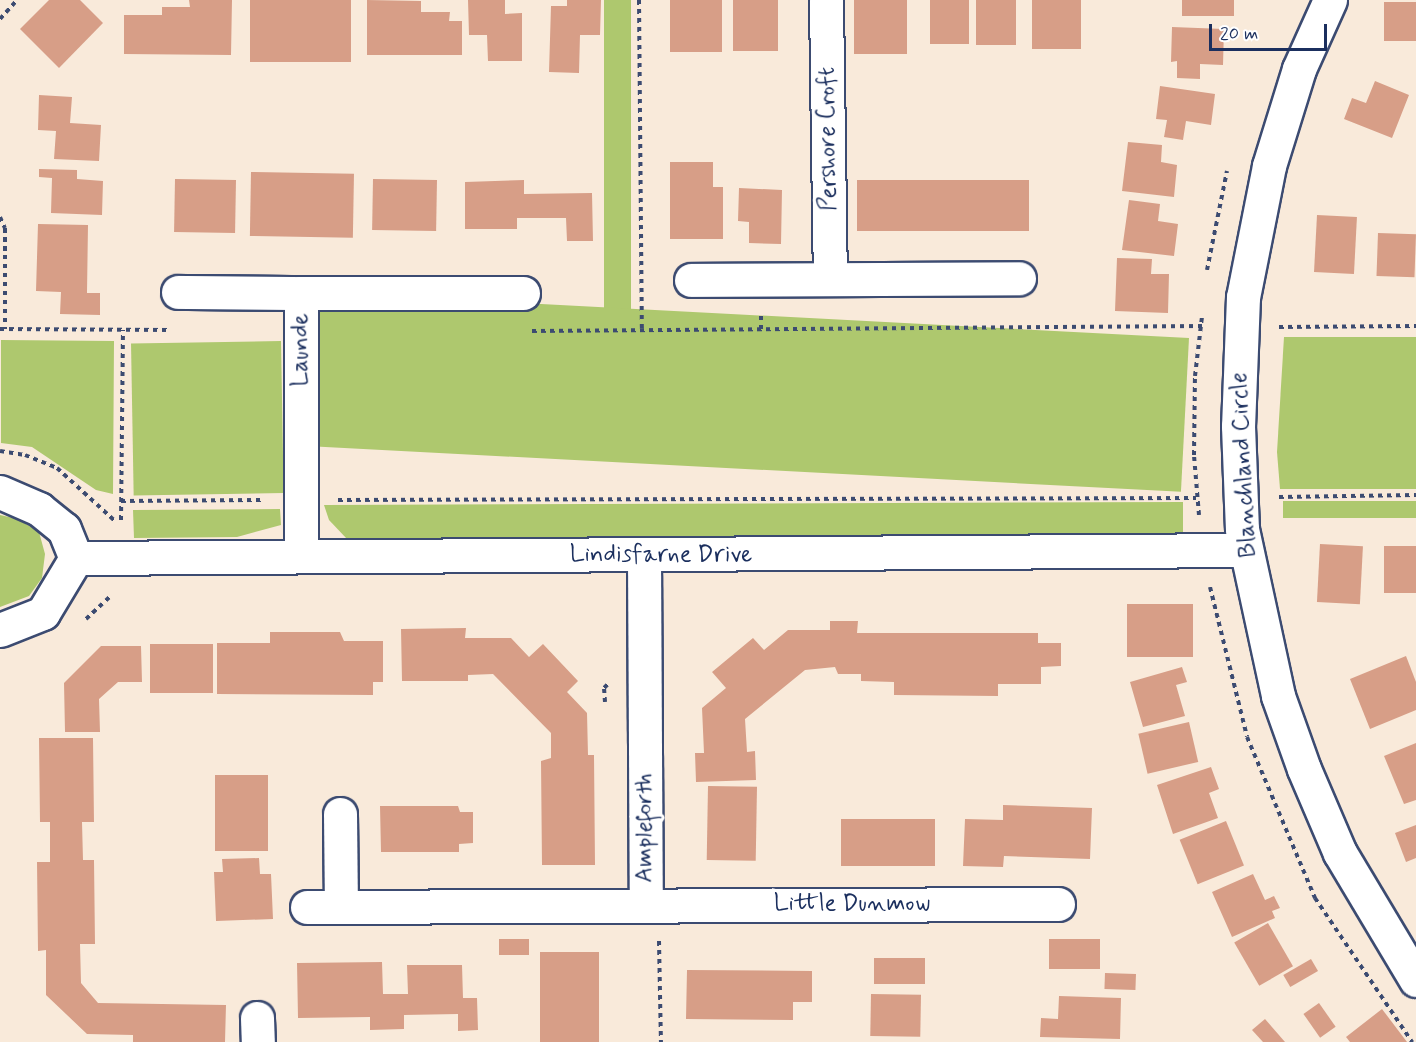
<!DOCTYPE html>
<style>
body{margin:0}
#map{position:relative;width:1416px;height:1042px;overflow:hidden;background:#f9eada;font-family:Mynerve,sans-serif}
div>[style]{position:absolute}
.green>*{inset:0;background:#aec86e;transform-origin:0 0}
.building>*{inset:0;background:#d79e87;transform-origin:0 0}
.path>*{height:4px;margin-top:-2px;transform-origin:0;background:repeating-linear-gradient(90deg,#3c4b71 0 4.5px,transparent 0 9px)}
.roads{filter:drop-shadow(2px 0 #3c4b71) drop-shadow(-2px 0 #3c4b71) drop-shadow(0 2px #3c4b71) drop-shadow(0 -2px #3c4b71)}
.minor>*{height:33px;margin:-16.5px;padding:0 16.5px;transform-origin:16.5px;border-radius:16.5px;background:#fff}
span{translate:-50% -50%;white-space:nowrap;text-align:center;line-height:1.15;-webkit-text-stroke:6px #fff;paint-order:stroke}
.street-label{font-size:24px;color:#1b2f5e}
.scale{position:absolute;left:1209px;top:24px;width:118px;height:27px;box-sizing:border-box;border:3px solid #1b2f5e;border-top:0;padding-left:8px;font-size:18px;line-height:21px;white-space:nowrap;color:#1b2f5e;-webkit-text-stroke:4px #fff;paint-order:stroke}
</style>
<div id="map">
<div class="green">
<div style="left:604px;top:0;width:27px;height:321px"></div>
<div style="clip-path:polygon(1284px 337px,1416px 337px,1416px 489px,1280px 489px,1277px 452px)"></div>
<div style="left:1189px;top:338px;width:154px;height:871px;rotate:93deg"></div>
<div style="clip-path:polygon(1px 340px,114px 341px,113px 494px,96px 490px,32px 447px,1px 443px)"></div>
<div style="left:281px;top:341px;width:152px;height:150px;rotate:89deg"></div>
<div style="left:1416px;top:501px;width:17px;height:133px;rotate:90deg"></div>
<div style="clip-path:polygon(1183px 502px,1183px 534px,347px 539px,329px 520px,324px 505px)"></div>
<div style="clip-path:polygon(280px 509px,281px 525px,237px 537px,134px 538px,133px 510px)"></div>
<div style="clip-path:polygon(0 515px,18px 519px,39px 532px,45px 554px,42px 578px,29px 596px,0 607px)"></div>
</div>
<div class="building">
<div style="clip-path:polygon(49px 0,80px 0,103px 23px,59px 68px,20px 29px)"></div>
<div style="clip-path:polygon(189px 0,232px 0,231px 55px,124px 54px,124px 15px,162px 15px,162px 7px,190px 7px)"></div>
<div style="left:250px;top:0;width:101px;height:62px"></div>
<div style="clip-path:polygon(367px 0,421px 1px,421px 12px,450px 12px,449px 21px,462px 21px,462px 55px,367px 55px)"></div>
<div style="clip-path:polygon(468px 0,505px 0,505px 14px,522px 13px,522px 61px,488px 61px,487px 35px,469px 35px)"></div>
<div style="clip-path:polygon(567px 0,601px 0,600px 35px,580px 35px,579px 73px,549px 72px,551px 6px,567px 6px)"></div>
<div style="left:670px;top:0;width:52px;height:52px"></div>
<div style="left:733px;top:0;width:45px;height:51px"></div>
<div style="left:854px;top:0;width:53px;height:54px"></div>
<div style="left:930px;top:0;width:39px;height:44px"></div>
<div style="left:976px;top:0;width:40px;height:45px"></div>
<div style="left:1032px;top:0;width:49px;height:49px"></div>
<div style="left:1182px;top:0;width:52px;height:16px"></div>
<div style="left:1416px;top:2px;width:39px;height:32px;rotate:90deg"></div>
<div style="clip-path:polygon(1172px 27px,1224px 29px,1223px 65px,1200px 64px,1200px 79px,1177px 78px,1177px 61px,1171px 62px)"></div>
<div style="clip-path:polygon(1375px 81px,1409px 95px,1392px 138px,1344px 119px,1352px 98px,1366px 103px)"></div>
<div style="clip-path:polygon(1160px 86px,1215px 94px,1211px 125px,1186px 121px,1183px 140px,1164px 137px,1167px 120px,1156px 119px)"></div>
<div style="clip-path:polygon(39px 95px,72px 97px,70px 123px,101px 125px,99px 161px,54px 159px,56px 131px,38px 130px)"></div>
<div style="clip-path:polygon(1128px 142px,1162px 145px,1161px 162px,1177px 165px,1174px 197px,1122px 191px)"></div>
<div style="clip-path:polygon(670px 162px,713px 162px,713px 187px,723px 187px,723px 239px,670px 239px)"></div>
<div style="clip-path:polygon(39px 169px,77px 170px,77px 179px,103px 181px,102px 215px,51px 213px,52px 178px,39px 177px)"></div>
<div style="left:251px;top:172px;width:103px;height:64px;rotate:1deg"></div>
<div style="left:175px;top:179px;width:61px;height:53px;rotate:1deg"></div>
<div style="left:373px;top:179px;width:64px;height:51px;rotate:1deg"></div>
<div style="clip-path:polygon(524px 180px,524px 194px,592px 193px,593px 241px,567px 241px,566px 218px,517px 218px,517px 229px,465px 229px,465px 182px)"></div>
<div style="left:857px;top:180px;width:172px;height:51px"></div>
<div style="clip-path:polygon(739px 188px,782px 190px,781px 244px,749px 243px,749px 222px,738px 221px)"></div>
<div style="clip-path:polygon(1129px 200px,1160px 204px,1158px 221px,1178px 224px,1174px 256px,1122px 250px)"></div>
<div style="left:1317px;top:215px;width:40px;height:57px;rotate:3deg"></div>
<div style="clip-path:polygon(38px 224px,88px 225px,87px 293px,100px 293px,100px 315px,60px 314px,61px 292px,36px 291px)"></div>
<div style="left:1378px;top:233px;width:38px;height:43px;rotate:2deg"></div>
<div style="clip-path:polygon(1117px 258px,1152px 259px,1151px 274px,1169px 274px,1168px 313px,1115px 311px)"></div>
<div style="left:1320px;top:544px;width:43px;height:58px;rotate:3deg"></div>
<div style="left:1384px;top:546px;width:32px;height:47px"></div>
<div style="left:1193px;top:604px;width:53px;height:66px;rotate:90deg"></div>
<div style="clip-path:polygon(830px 621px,858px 621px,857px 633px,1038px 633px,1038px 643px,1061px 643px,1061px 666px,1041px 667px,1041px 684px,998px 684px,998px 696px,894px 695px,894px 682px,861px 681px,861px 674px,838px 674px,835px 667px,805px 670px,745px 719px,747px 752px,755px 751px,756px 780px,696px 782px,695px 753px,704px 753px,702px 708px,726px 688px,712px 672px,753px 638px,764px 650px,788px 630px,830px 630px)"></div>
<div style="clip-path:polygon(466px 628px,465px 638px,511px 638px,529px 657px,543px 644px,578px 681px,567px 692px,587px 713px,588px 755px,594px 755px,595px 865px,542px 865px,541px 761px,551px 758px,551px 733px,493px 674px,468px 675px,468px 681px,402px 681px,401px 629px)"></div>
<div style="clip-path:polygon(270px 632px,340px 632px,344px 641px,383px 641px,383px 682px,373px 682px,373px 695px,217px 694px,217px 643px,270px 643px)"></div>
<div style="left:150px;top:644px;width:63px;height:49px"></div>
<div style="clip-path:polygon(101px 646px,141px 646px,142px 682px,118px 682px,99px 699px,100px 732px,65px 732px,64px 683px)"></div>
<div style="clip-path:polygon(1406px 656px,1416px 682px,1416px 710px,1370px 729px,1350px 679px)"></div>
<div style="clip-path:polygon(1182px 667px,1187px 682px,1176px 685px,1185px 716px,1143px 727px,1130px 682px)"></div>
<div style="left:1189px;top:722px;width:41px;height:52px;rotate:77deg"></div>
<div style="clip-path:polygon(39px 738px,93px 738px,94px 822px,82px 822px,83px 860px,94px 860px,95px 944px,80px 944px,81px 983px,98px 1003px,226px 1005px,225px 1042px,133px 1042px,133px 1035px,87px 1034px,46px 995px,46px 950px,38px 951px,37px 862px,50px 862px,50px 822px,40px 822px)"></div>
<div style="clip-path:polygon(1416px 743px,1416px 800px,1404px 804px,1384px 756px)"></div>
<div style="clip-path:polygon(1211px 767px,1219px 789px,1209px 793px,1218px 818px,1173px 834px,1157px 785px)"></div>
<div style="left:215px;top:775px;width:53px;height:76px"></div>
<div style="left:708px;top:786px;width:49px;height:74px;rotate:1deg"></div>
<div style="clip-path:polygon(1003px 805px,1092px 808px,1090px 859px,1004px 856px,1003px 867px,963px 866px,965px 819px,1003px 820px)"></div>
<div style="clip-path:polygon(380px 806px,458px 806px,460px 812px,473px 812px,473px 843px,459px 844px,459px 852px,381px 852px)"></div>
<div style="left:841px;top:819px;width:94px;height:47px"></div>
<div style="left:1226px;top:821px;width:48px;height:50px;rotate:68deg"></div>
<div style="clip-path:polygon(1416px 825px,1416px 858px,1406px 862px,1395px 833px)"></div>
<div style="clip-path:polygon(259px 858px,260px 874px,271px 874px,273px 919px,216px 921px,214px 872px,223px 872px,222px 859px)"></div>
<div style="clip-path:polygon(1253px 874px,1265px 900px,1274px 896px,1280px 908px,1272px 911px,1275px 918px,1232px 937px,1212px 892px)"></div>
<div style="left:1268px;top:923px;width:50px;height:39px;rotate:60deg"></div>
<div style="left:499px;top:939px;width:30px;height:16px"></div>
<div style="left:1049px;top:939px;width:51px;height:30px"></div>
<div style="left:540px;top:952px;width:59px;height:90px"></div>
<div style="left:874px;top:958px;width:51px;height:26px"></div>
<div style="left:1311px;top:959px;width:14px;height:32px;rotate:60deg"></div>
<div style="clip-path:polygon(382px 962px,383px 994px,408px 994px,407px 965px,462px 965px,463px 998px,477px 998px,478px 1030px,458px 1031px,458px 1014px,404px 1015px,404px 1029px,370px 1030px,370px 1017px,298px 1018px,297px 963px)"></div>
<div style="clip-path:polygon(687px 970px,812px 971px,812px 1002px,793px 1002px,793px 1020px,686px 1019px)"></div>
<div style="left:1105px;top:973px;width:31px;height:16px;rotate:2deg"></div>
<div style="left:871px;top:994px;width:50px;height:42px;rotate:1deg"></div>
<div style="clip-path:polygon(1059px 996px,1121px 998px,1120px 1039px,1040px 1037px,1041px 1018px,1058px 1019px)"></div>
<div style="left:1319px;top:1003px;width:29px;height:19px;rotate:55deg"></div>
<div style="clip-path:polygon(1382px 1009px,1407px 1042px,1350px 1042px,1346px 1037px)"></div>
<div style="clip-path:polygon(1265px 1019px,1285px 1042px,1263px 1042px,1252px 1030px)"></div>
</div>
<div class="path">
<div style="left:639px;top:0;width:331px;rotate:89.5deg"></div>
<div style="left:0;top:19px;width:25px;rotate:-48deg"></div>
<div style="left:0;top:217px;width:12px;rotate:66deg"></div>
<div style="left:5px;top:228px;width:101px;rotate:90deg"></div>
<div style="left:1207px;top:270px;width:101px;rotate:-78.6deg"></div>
<div style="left:761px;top:316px;width:14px;rotate:90deg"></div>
<div style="left:1279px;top:327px;width:137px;rotate:-0.4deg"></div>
<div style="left:0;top:329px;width:170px;rotate:0.3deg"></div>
<div style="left:532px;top:331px;width:673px;rotate:-0.43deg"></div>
<div style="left:0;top:451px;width:25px;rotate:9deg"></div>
<div style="left:25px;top:455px;width:35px;rotate:22deg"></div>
<div style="left:57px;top:468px;width:77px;rotate:42.4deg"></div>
<div style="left:1279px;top:497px;width:137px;rotate:-0.8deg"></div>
<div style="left:338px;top:500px;width:858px;rotate:-0.13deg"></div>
<div style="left:121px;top:501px;width:143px;rotate:-0.4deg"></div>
<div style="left:1199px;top:515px;width:60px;rotate:-94.8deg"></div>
<div style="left:1194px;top:455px;width:79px;rotate:-89.3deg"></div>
<div style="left:1195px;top:376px;width:60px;rotate:-83.3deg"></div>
<div style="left:121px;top:520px;width:190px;rotate:-89.4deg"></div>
<div style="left:1210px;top:587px;width:154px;rotate:76.1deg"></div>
<div style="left:1247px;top:737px;width:175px;rotate:67.1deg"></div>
<div style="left:1315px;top:898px;width:174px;rotate:56deg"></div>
<div style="left:86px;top:619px;width:34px;rotate:-43deg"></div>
<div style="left:605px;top:702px;width:14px;rotate:-94deg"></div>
<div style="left:604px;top:688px;width:6px;rotate:-45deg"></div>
<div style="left:659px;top:941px;width:101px;rotate:88.9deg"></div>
</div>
<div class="roads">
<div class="minor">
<div style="left:826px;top:0;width:278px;rotate:89.2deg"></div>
<div style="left:1330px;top:0;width:76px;rotate:114.2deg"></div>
<div style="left:1299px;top:69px;width:102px;rotate:107.2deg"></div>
<div style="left:1269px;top:166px;width:134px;rotate:101.2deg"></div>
<div style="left:1243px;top:297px;width:129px;rotate:92.2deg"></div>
<div style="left:1238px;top:426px;width:103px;rotate:87.8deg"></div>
<div style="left:1242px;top:529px;width:171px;rotate:77.8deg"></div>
<div style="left:1278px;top:696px;width:77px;rotate:70.4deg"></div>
<div style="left:1304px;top:769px;width:91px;rotate:66.8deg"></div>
<div style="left:1340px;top:853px;width:148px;rotate:59.1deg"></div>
<div style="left:691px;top:280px;width:328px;rotate:-0.3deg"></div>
<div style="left:178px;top:292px;width:123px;rotate:0.5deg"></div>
<div style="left:0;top:492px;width:43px;rotate:23.6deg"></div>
<div style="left:39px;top:509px;width:32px;rotate:39deg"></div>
<div style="left:64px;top:529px;width:31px;rotate:68deg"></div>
<div style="left:76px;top:558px;width:64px;rotate:121deg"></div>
<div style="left:43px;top:613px;width:46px;rotate:158.4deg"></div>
<div style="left:301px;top:556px;width:263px;rotate:-90deg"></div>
<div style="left:301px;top:293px;width:222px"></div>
<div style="left:644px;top:556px;width:348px;rotate:89.7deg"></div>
<div style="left:76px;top:558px;width:1169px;rotate:-0.39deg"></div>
<div style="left:340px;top:814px;width:92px;rotate:89.4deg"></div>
<div style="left:307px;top:907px;width:751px;rotate:-0.23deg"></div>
<div style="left:257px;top:1018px;width:24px;rotate:88deg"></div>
</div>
</div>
<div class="street-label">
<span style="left:828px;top:139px;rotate:-91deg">Pershore Croft</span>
<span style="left:301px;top:350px;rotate:-90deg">Launde</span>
<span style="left:1244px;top:465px;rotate:-93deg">Blanchland Circle</span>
<span style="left:661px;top:555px">Lindisfarne Drive</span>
<span style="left:645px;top:828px;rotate:-90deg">Ampleforth</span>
<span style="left:852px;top:904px">Little Dunmow</span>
</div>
<div class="scale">20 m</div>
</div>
